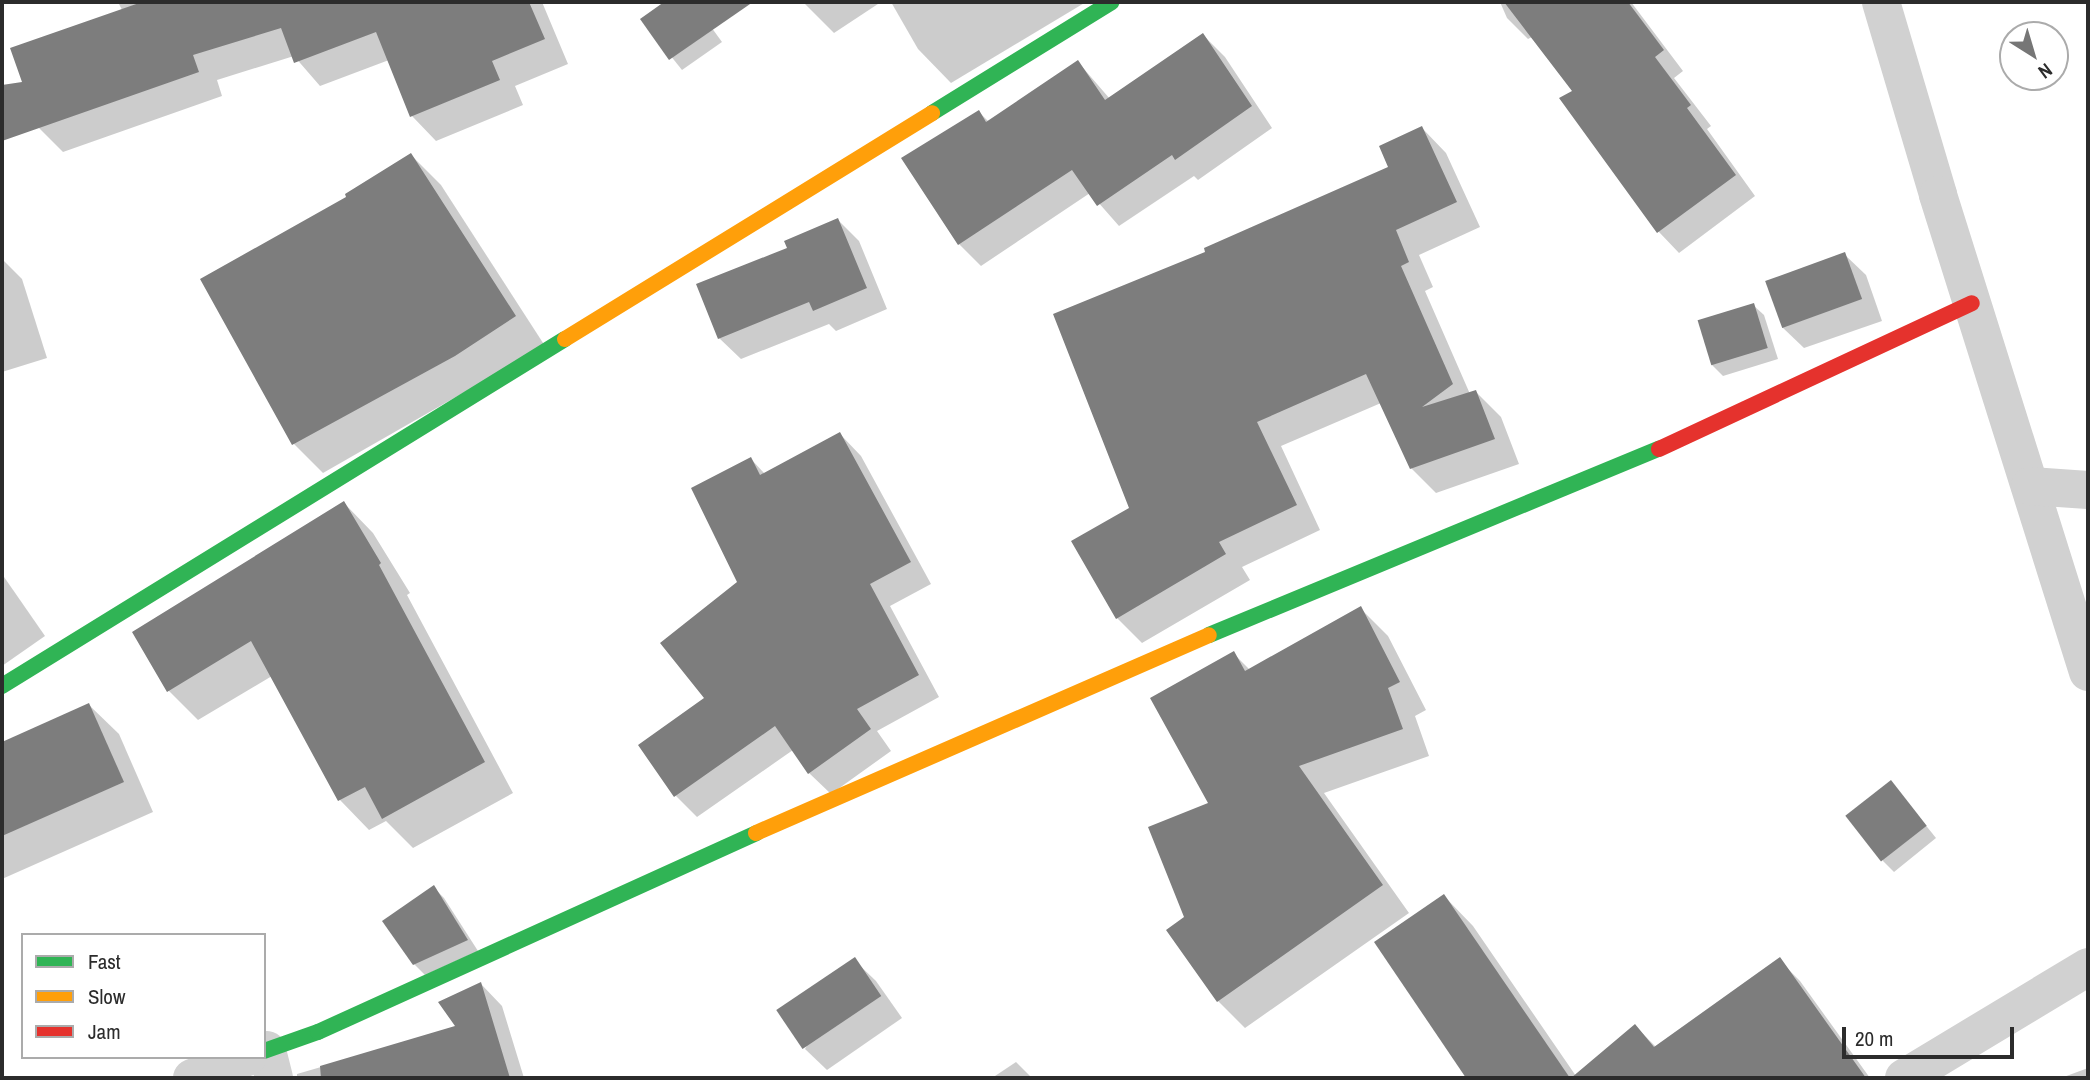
<!DOCTYPE html>
<style>
body{margin:0}
#map{position:relative;width:2090px;height:1080px;overflow:hidden;background:#fff;font-family:"Archivo Narrow",sans-serif}
div>[style]{position:absolute}
.shadow>*{inset:0;background:#0003}
.building>*{inset:0;background:#7d7d7d;transform-origin:0 0}
.street>*{height:38px;margin:-19px;padding:0 19px;transform-origin:19px;border-radius:19px;background:#d1d1d1}
.fast>*{height:16px;margin:-8px;padding:0 8px;transform-origin:8px;border-radius:8px;background:#30b455}
.slow>*{height:16px;margin:-8px;padding:0 8px;transform-origin:8px;border-radius:8px;background:#ff9f0a}
.jam>*{height:16px;margin:-8px;padding:0 8px;transform-origin:8px;border-radius:8px;background:#e5322d}
span{translate:-50% -50%;white-space:nowrap;text-align:center;line-height:1.15;-webkit-text-stroke:7px #fff;paint-order:stroke}
.frame{position:absolute;inset:0;border:4px solid #2c2c2c;pointer-events:none}
.legend{position:absolute;left:21px;top:933px;width:245px;height:126px;box-sizing:border-box;background:#fff;border:2px solid #ababab;margin:0;padding:9px 12px;list-style:none;font-size:21px;color:#2c2c2c}
.legend li{display:flex;align-items:center;gap:14px;height:35px}
.legend b{width:35px;border:2px solid #ababab}
.north{position:absolute;left:1999px;top:21px;width:70px;height:70px;box-sizing:border-box;background:#fff;border:2px solid #ababab;border-radius:50%;rotate:143deg;font-size:19px;font-weight:700;line-height:28px;text-align:center;color:#2c2c2c}
.north::after{content:'';display:block;margin:auto;width:24px;height:32px;background:#767676;clip-path:polygon(50% 0,100% 100%,50% 72%,0 100%)}
.scale{position:absolute;left:1842px;top:1027px;width:172px;height:32px;box-sizing:border-box;border:4px solid #2c2c2c;border-top:0;padding-left:9px;font-size:21px;line-height:24px;white-space:nowrap;color:#2c2c2c;-webkit-text-stroke:5px #fff;paint-order:stroke}
</style>
<div id="map">
<div class="shadow">
<div style="clip-path:polygon(118px 2px,542px 2px,568px 64px,515px 86px,523px 105px,436px 141px,412px 116px,389px 60px,320px 86px,294px 56px,217px 80px,222px 96px,63px 152px,39px 128px,122px 10px)"></div>
<div style="clip-path:polygon(667px 2px,693px 2px,722px 42px,682px 70px,642px 20px)"></div>
<div style="clip-path:polygon(803px 2px,881px 2px,834px 33px)"></div>
<div style="clip-path:polygon(891px 2px,1086px 2px,951px 83px,918px 49px)"></div>
<div style="clip-path:polygon(1500px 2px,1631px 2px,1683px 71px,1674px 78px,1711px 126px,1707px 129px,1755px 196px,1679px 253px,1659px 232px,1561px 98px,1574px 92px,1532px 37px,1528px 39px,1507px 18px)"></div>
<div style="clip-path:polygon(1203px 35px,1225px 57px,1272px 128px,1198px 180px,1194px 176px,1119px 226px,1090px 193px,981px 266px,959px 244px,903px 158px,979px 112px,989px 122px,1078px 62px,1110px 99px)"></div>
<div style="clip-path:polygon(1422px 128px,1446px 153px,1480px 227px,1419px 255px,1433px 287px,1425px 291px,1470px 394px,1476px 392px,1501px 417px,1519px 464px,1436px 493px,1411px 468px,1381px 403px,1281px 446px,1320px 530px,1242px 567px,1250px 580px,1142px 643px,1117px 618px,1131px 509px,1208px 253px,1391px 168px)"></div>
<div style="clip-path:polygon(411px 155px,441px 185px,545px 346px,323px 473px,294px 444px,349px 197px)"></div>
<div style="clip-path:polygon(838px 220px,859px 241px,887px 309px,836px 331px,829px 324px,741px 359px,719px 338px,789px 249px)"></div>
<div style="clip-path:polygon(1844px 254px,1866px 275px,1882px 321px,1804px 348px,1782px 327px)"></div>
<div style="clip-path:polygon(2px 259px,22px 279px,47px 358px,2px 372px)"></div>
<div style="clip-path:polygon(1753px 305px,1764px 315px,1778px 359px,1723px 376px,1712px 365px)"></div>
<div style="clip-path:polygon(840px 434px,861px 456px,931px 584px,890px 606px,939px 697px,877px 731px,891px 751px,831px 794px,809px 773px,793px 750px,697px 817px,676px 796px,740px 582px,751px 459px,765px 474px)"></div>
<div style="clip-path:polygon(344px 503px,373px 533px,410px 593px,407px 595px,513px 793px,413px 848px,386px 821px,369px 830px,340px 800px,272px 676px,198px 720px,168px 690px)"></div>
<div style="clip-path:polygon(2px 574px,45px 636px,2px 666px)"></div>
<div style="clip-path:polygon(1360px 608px,1388px 636px,1426px 710px,1415px 716px,1429px 756px,1324px 793px,1409px 913px,1245px 1028px,1218px 1001px,1186px 918px,1210px 804px,1234px 654px,1250px 670px)"></div>
<div style="clip-path:polygon(89px 705px,119px 734px,153px 812px,2px 879px,2px 744px)"></div>
<div style="clip-path:polygon(1891px 782px,1936px 838px,1894px 872px,1883px 861px)"></div>
<div style="clip-path:polygon(433px 887px,444px 898px,478px 951px,425px 975px,414px 964px)"></div>
<div style="clip-path:polygon(1444px 896px,1473px 926px,1576px 1076px,1635px 1026px,1656px 1047px,1779px 960px,1800px 981px,1870px 1078px,1468px 1078px,1377px 942px)"></div>
<div style="clip-path:polygon(854px 960px,876px 981px,902px 1018px,827px 1070px,805px 1049px)"></div>
<div style="clip-path:polygon(481px 984px,502px 1006px,524px 1078px,297px 1078px,297px 1074px,458px 1027px)"></div>
<div style="clip-path:polygon(1016px 1062px,1032px 1078px,992px 1078px)"></div>
<div style="clip-path:polygon(2088px 1068px,2088px 1078px,2061px 1078px)"></div>
</div>
<div class="building">
<div style="clip-path:polygon(142px 2px,529px 2px,545px 39px,492px 61px,500px 80px,410px 117px,376px 32px,294px 63px,281px 28px,193px 55px,199px 72px,2px 141px,2px 85px,22px 82px,10px 48px)"></div>
<div style="clip-path:polygon(664px 2px,753px 2px,669px 60px,640px 19px)"></div>
<div style="clip-path:polygon(1504px 2px,1628px 2px,1664px 50px,1655px 57px,1691px 105px,1687px 108px,1736px 175px,1657px 233px,1559px 98px,1572px 91px)"></div>
<div style="clip-path:polygon(1203px 33px,1252px 106px,1175px 160px,1172px 155px,1097px 206px,1072px 170px,958px 245px,901px 158px,979px 110px,986px 122px,1078px 60px,1105px 100px)"></div>
<div style="clip-path:polygon(1422px 126px,1457px 202px,1396px 230px,1409px 262px,1401px 266px,1453px 384px,1422px 407px,1476px 390px,1495px 439px,1410px 469px,1366px 374px,1257px 422px,1297px 505px,1219px 542px,1226px 554px,1116px 619px,1071px 541px,1129px 508px,1053px 314px,1205px 252px,1204px 248px,1388px 167px,1379px 146px)"></div>
<div style="clip-path:polygon(411px 153px,516px 316px,455px 356px,292px 445px,200px 279px,346px 197px,345px 194px)"></div>
<div style="clip-path:polygon(838px 218px,867px 288px,813px 311px,809px 302px,718px 339px,696px 284px,787px 248px,784px 241px)"></div>
<div style="left:1845px;top:252px;width:50px;height:85px;rotate:70deg"></div>
<div style="left:1754px;top:303px;width:47px;height:59px;rotate:73deg"></div>
<div style="clip-path:polygon(840px 432px,911px 562px,870px 584px,919px 675px,857px 709px,871px 729px,808px 774px,775px 726px,674px 797px,638px 745px,704px 698px,660px 643px,737px 582px,691px 488px,751px 457px,760px 475px)"></div>
<div style="clip-path:polygon(344px 501px,381px 563px,379px 565px,485px 762px,382px 819px,365px 787px,338px 801px,251px 641px,167px 692px,132px 632px)"></div>
<div style="clip-path:polygon(1361px 606px,1400px 682px,1388px 688px,1403px 729px,1299px 766px,1383px 885px,1217px 1002px,1166px 930px,1184px 917px,1148px 827px,1208px 803px,1150px 698px,1234px 651px,1245px 671px)"></div>
<div style="clip-path:polygon(89px 703px,124px 782px,2px 836px,2px 742px)"></div>
<div style="left:1891px;top:780px;width:58px;height:58px;rotate:52deg"></div>
<div style="clip-path:polygon(434px 885px,468px 940px,413px 965px,382px 921px)"></div>
<div style="clip-path:polygon(1444px 894px,1570px 1078px,1466px 1078px,1374px 942px)"></div>
<div style="left:855px;top:957px;width:47px;height:95px;rotate:56deg"></div>
<div style="clip-path:polygon(1780px 957px,1866px 1078px,1571px 1078px,1635px 1024px,1654px 1047px)"></div>
<div style="clip-path:polygon(481px 982px,510px 1078px,321px 1078px,320px 1066px,455px 1026px,438px 1002px)"></div>
</div>
<div class="street">
<div style="left:1881px;top:2px;width:201px;rotate:73.5deg"></div>
<div style="left:1938px;top:195px;width:500px;rotate:72.54deg"></div>
<div style="left:2030px;top:486px;width:58px;rotate:3.9deg"></div>
<div style="left:267px;top:1050px;width:29px;rotate:76deg"></div>
<div style="left:192px;top:1078px;width:59px;rotate:-20.9deg"></div>
<div style="left:1904px;top:1078px;width:215px;rotate:-31.1deg"></div>
</div>
<div class="fast">
<div style="left:932px;top:113px;width:211px;rotate:-31.7deg"></div>
<div style="left:1209px;top:635px;width:487px;rotate:-22.5deg"></div>
<div style="left:2px;top:686px;width:661px;rotate:-31.65deg"></div>
<div style="left:264px;top:1051px;width:57px;rotate:-19.4deg"></div>
<div style="left:318px;top:1032px;width:481px;rotate:-24.4deg"></div>
</div>
<div class="slow">
<div style="left:565px;top:339px;width:431px;rotate:-31.6deg"></div>
<div style="left:756px;top:833px;width:494px;rotate:-23.6deg"></div>
</div>
<div class="jam">
<div style="left:1659px;top:449px;width:345px;rotate:-25deg"></div>
</div>
<div class="frame"></div>
<ul class="legend">
<li><b style="height:9px;background:#30b455"></b>Fast</li>
<li><b style="height:9px;background:#ff9f0a"></b>Slow</li>
<li><b style="height:9px;background:#e5322d"></b>Jam</li>
</ul>
<div class="north">N</div>
<div class="scale">20 m</div>
</div>
